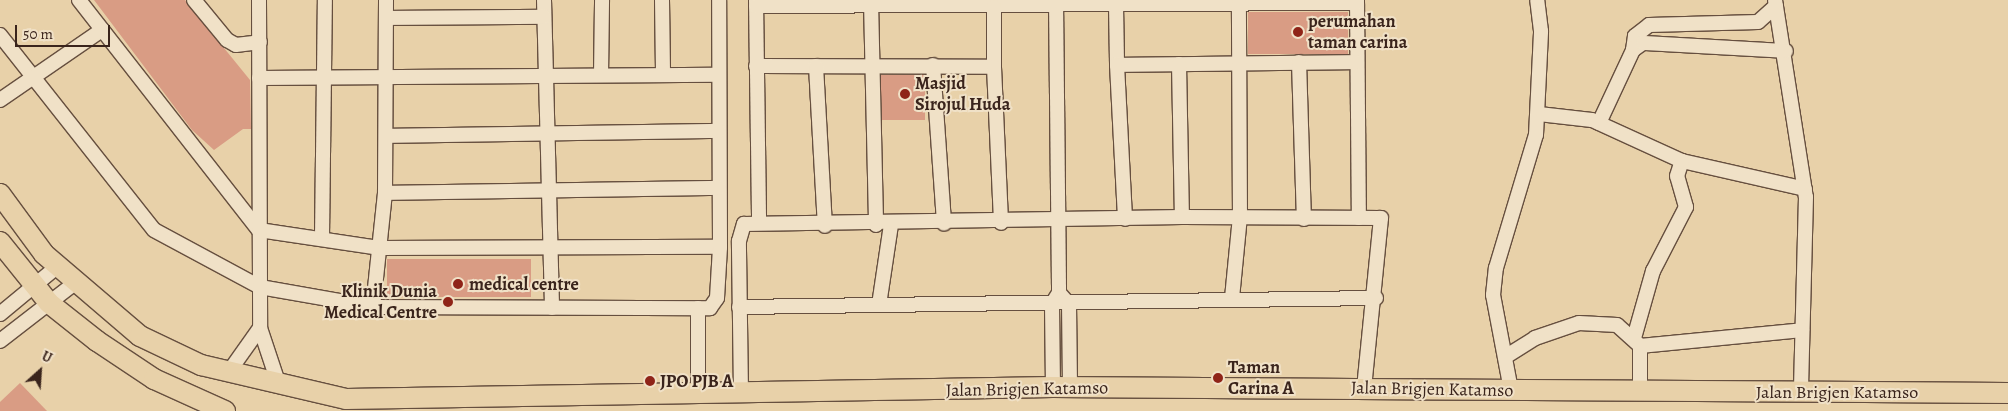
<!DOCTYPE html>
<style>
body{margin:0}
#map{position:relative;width:2008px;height:411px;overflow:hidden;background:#e8d1a9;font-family:Alegreya,serif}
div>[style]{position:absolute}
.building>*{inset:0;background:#d99c84;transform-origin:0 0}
.roads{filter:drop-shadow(1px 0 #664f3f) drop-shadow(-1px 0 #664f3f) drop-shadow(0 1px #664f3f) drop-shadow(0 -1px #664f3f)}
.minor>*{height:14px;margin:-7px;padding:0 7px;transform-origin:7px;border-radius:7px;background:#f0e1c7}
.highway>*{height:20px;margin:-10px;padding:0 10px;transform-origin:10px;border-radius:10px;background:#e8d1a9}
.dots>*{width:14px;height:14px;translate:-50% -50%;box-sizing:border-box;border:2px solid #f0e1c7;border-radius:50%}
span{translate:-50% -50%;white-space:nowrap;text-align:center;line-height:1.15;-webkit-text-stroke:4px #f0e1c7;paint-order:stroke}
.poi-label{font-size:18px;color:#3a241c;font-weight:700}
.left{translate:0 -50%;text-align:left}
.right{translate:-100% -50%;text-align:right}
.street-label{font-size:18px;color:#3a241c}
.north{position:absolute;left:15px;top:346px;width:50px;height:50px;-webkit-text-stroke:4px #f0e1c7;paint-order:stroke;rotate:26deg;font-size:14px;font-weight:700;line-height:20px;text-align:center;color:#3a241c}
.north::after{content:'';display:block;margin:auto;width:18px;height:22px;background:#3a241c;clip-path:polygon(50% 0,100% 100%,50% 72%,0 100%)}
.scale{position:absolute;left:15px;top:25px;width:95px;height:22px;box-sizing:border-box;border:2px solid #3a241c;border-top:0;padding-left:6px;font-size:15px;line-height:18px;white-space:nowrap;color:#3a241c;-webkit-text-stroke:4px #f0e1c7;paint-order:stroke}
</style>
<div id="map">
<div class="building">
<div style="clip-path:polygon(94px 0,185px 0,250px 80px,251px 129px,243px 129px,214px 150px,192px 130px)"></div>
<div style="left:1248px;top:12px;width:100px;height:42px"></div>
<div style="left:881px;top:75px;width:44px;height:45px"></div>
<div style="left:387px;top:259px;width:144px;height:38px"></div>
<div style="clip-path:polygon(20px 383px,47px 411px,0 411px,0 402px)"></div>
</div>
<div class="roads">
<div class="minor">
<div style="left:79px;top:0;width:292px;rotate:52deg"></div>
<div style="left:259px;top:230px;width:121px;rotate:8.5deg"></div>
<div style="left:379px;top:248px;width:341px;rotate:-0.2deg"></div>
<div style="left:194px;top:0;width:52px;rotate:50.5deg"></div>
<div style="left:227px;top:40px;width:10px;rotate:29deg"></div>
<div style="left:236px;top:45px;width:24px;rotate:-7deg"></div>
<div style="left:259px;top:0;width:328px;rotate:89.8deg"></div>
<div style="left:260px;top:328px;width:60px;rotate:71.6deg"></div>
<div style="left:544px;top:0;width:308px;rotate:88.5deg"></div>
<div style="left:662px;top:0;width:72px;rotate:89.2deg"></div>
<div style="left:756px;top:0;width:220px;rotate:89.2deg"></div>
<div style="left:1056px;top:0;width:293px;rotate:89.4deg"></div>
<div style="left:1357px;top:0;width:218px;rotate:89.5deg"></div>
<div style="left:1775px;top:0;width:199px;rotate:81.1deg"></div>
<div style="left:1806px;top:197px;width:194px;rotate:91.5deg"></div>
<div style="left:871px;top:1px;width:224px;rotate:88.7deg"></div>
<div style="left:1116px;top:5px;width:60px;rotate:89deg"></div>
<div style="left:1117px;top:65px;width:240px;rotate:-0.7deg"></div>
<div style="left:756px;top:6px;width:601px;rotate:-0.29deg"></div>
<div style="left:388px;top:18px;width:156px;rotate:-0.4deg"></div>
<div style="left:0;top:35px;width:248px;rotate:51.7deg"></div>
<div style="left:154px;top:230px;width:120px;rotate:28.3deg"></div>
<div style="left:260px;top:287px;width:115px;rotate:10deg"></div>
<div style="left:373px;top:307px;width:337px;rotate:0.2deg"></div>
<div style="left:710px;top:308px;width:12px;rotate:-55deg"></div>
<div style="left:717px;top:298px;width:51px;rotate:-86.6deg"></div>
<div style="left:720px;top:247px;width:247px;rotate:-90.2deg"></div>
<div style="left:1633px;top:50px;width:14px;rotate:-82deg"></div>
<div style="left:1635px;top:36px;width:18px;rotate:-38deg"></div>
<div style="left:1649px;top:25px;width:109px;rotate:-1.6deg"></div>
<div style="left:1758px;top:22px;width:24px;rotate:-42deg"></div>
<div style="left:1299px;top:62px;width:157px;rotate:88.2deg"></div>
<div style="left:1179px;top:64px;width:153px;rotate:88.9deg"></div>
<div style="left:933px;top:65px;width:159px;rotate:86deg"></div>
<div style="left:1117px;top:65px;width:154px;rotate:87deg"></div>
<div style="left:756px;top:66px;width:238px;rotate:0.2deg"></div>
<div style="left:994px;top:67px;width:60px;rotate:-90deg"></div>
<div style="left:816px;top:66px;width:160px;rotate:86.8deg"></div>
<div style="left:994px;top:67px;width:156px;rotate:87.4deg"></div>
<div style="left:601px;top:75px;width:75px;rotate:-89.2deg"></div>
<div style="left:259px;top:78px;width:459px;rotate:-0.4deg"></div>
<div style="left:0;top:100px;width:124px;rotate:-34.5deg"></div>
<div style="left:1539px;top:114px;width:53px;rotate:6.5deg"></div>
<div style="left:1592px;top:120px;width:99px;rotate:24.5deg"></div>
<div style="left:1682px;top:161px;width:126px;rotate:12.8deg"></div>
<div style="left:1599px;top:123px;width:81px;rotate:-65deg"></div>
<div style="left:1633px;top:50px;width:12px;rotate:-35deg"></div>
<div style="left:1643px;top:43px;width:143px;rotate:3.2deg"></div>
<div style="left:386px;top:136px;width:333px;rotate:-0.9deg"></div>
<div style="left:385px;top:193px;width:334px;rotate:-0.9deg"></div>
<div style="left:322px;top:237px;width:237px;rotate:-89.3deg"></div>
<div style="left:1232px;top:298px;width:81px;rotate:-84.4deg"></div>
<div style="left:1240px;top:217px;width:214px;rotate:-90.3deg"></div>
<div style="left:879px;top:305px;width:81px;rotate:-81.5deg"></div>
<div style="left:373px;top:307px;width:115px;rotate:-84deg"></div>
<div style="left:385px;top:193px;width:193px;rotate:-89.7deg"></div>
<div style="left:739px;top:307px;width:637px;rotate:-0.81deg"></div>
<div style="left:698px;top:308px;width:86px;rotate:90deg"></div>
<div style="left:0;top:314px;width:75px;rotate:-39.6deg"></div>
<div style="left:1634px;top:338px;width:70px;rotate:-74.2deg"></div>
<div style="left:1653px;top:271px;width:72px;rotate:-62.7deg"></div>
<div style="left:1686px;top:207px;width:32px;rotate:-106deg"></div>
<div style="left:1677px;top:176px;width:16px;rotate:-72deg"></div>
<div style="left:0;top:341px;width:96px;rotate:-37.8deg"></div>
<div style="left:1640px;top:346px;width:163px;rotate:-5.6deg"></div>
<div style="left:1505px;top:357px;width:36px;rotate:-32deg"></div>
<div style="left:1535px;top:338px;width:46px;rotate:-18.8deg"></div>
<div style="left:1579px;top:323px;width:38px;rotate:3deg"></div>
<div style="left:1617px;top:325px;width:31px;rotate:42deg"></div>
<div style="left:1640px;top:346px;width:45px;rotate:90deg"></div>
<div style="left:228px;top:373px;width:55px;rotate:-54.6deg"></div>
<div style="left:1053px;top:387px;width:83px;rotate:-90.7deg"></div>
<div style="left:1052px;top:304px;width:13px;rotate:-58deg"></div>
<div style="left:1059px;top:293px;width:15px;rotate:48deg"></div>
<div style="left:1069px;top:304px;width:83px;rotate:89.3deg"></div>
<div style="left:1511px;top:390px;width:97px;rotate:-100.7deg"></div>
<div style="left:1493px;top:295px;width:27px;rotate:-84deg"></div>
<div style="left:1496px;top:268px;width:139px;rotate:-73.3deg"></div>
<div style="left:1536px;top:135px;width:104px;rotate:-87.2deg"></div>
<div style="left:1541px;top:31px;width:31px;rotate:-97deg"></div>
<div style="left:741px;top:393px;width:152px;rotate:-90.8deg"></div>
<div style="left:739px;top:241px;width:18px;rotate:-74deg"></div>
<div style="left:744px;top:224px;width:438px;rotate:-0.9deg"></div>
<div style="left:1182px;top:217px;width:199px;rotate:0.3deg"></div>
<div style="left:1381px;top:218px;width:171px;rotate:95.7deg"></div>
</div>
<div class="highway">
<div style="left:0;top:194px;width:74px;rotate:53.7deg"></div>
<div style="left:44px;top:254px;width:126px;rotate:40.5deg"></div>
<div style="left:140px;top:336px;width:68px;rotate:25.4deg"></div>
<div style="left:201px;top:365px;width:149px;rotate:13.2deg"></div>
<div style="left:346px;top:399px;width:707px;rotate:-0.97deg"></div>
<div style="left:1053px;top:387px;width:955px;rotate:0.36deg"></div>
<div style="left:0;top:242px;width:78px;rotate:51.2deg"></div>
<div style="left:49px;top:303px;width:61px;rotate:38.4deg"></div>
<div style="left:97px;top:341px;width:69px;rotate:33.7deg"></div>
<div style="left:154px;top:379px;width:78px;rotate:24.3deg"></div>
</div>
</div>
<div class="dots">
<div style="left:1298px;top:32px;background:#8f2418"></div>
<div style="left:905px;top:94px;background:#8f2418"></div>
<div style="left:458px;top:284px;background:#8f2418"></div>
<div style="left:448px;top:302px;background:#8f2418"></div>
<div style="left:1218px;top:378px;background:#8f2418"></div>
<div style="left:650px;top:381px;background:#8f2418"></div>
</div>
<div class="poi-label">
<span class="left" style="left:1308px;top:32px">perumahan<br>taman carina</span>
<span class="left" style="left:915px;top:94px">Masjid<br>Sirojul Huda</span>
<span class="left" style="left:469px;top:284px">medical centre</span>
<span class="right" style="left:437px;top:302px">Klinik Dunia<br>Medical Centre</span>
<span class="left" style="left:1228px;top:378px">Taman<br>Carina A</span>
<span class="left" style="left:660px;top:381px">JPO PJB A</span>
</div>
<div class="street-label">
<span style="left:1027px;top:389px;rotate:-1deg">Jalan Brigjen Katamso</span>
<span style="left:1432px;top:389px;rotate:1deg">Jalan Brigjen Katamso</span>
<span style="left:1837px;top:392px">Jalan Brigjen Katamso</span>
</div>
<div class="north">U</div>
<div class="scale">50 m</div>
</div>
